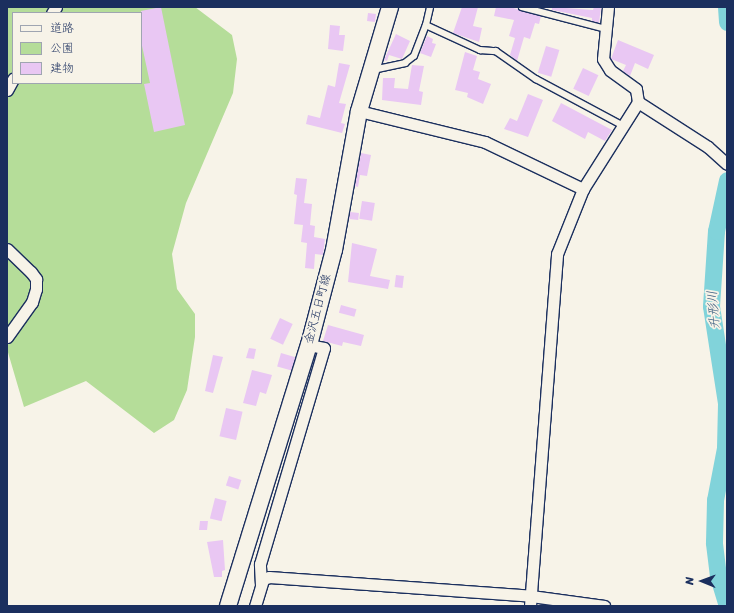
<!DOCTYPE html>
<meta charset="utf-8">
<style>
body{margin:0}
#map{position:relative;width:734px;height:613px;overflow:hidden;background:#f7f3e8;font-family:Sriracha,"Klee One",sans-serif}
div>[style]{position:absolute}
.green>*{inset:0;background:#b5dd99}
.river>*{height:17px;margin:-8.5px;padding:0 8.5px;transform-origin:8.5px;border-radius:8.5px;background:#81d3da}
.building>*{inset:0;background:#e9c7f3;transform-origin:0 0}
.roads{filter:drop-shadow(1px 0 #1b2f5e) drop-shadow(-1px 0 #1b2f5e) drop-shadow(0 1px #1b2f5e) drop-shadow(0 -1px #1b2f5e)}
.service>*{height:5.5px;margin:-2.75px;padding:0 2.75px;transform-origin:2.75px;border-radius:2.75px;background:#f7f3e8}
.minor>*{height:11px;margin:-5.5px;padding:0 5.5px;transform-origin:5.5px;border-radius:5.5px;background:#f7f3e8}
.secondary>*{height:16px;margin:-8px;padding:0 8px;transform-origin:8px;border-radius:8px;background:#f7f3e8}
span{translate:-50% -50%;white-space:nowrap;text-align:center;line-height:1.15;-webkit-text-stroke:3.5px #f7f3e8;paint-order:stroke}
.street-label{font-size:12px;color:#1b2f5e}
.water-label{font-size:13px;color:#34587d;font-style:italic}
.frame{position:absolute;inset:0;border:8px solid #1b2f5e;pointer-events:none}
.legend{position:absolute;left:12px;top:12px;width:130px;height:72px;box-sizing:border-box;background:#f7f3e8;border:1px solid #9fa5b1;margin:0;padding:5px 7px;list-style:none;font-size:12px;color:#1b2f5e}
.legend li{display:flex;align-items:center;gap:8px;height:20px}
.legend b{width:20px;border:1px solid #9fa5b1}
.north{position:absolute;left:682px;top:561px;width:40px;height:40px;-webkit-text-stroke:3px #f7f3e8;paint-order:stroke;rotate:271deg;font-size:11px;font-weight:700;line-height:16px;text-align:center;color:#1b2f5e}
.north::after{content:'';display:block;margin:auto;width:14px;height:18px;background:#1b2f5e;clip-path:polygon(50% 0,100% 100%,50% 72%,0 100%)}
</style>
<div id="map">
<div class="green">
<div style="clip-path:polygon(evenodd,7px 7px,195px 7px,232px 35px,237px 59px,233px 93px,186px 203px,172px 254px,177px 289px,195px 314px,195px 337px,187px 390px,174px 420px,154px 433px,86px 381px,24px 407px,7px 349px,7px 7px,13px 13px,141px 13px,141px 83px,13px 83px,13px 13px)"></div>
</div>
<div class="river">
<div style="left:726px;top:7px;width:15px;rotate:86deg"></div>
<div style="left:727px;top:606px;width:31px;rotate:-107deg"></div>
<div style="left:718px;top:576px;width:34px;rotate:-97deg"></div>
<div style="left:714px;top:542px;width:42px;rotate:-88.6deg"></div>
<div style="left:715px;top:500px;width:53px;rotate:-79.1deg"></div>
<div style="left:725px;top:448px;width:45px;rotate:-88.7deg"></div>
<div style="left:726px;top:403px;width:98px;rotate:-98.8deg"></div>
<div style="left:711px;top:306px;width:75px;rotate:-86.2deg"></div>
<div style="left:716px;top:231px;width:52px;rotate:-77.8deg"></div>
</div>
<div class="building">
<div style="clip-path:polygon(161px 7px,185px 125px,154px 132px,144px 84px,150px 83px,141px 41px,141px 11px)"></div>
<div style="clip-path:polygon(462px 7px,478px 7px,473px 26px,482px 28px,479px 42px,453px 33px)"></div>
<div style="clip-path:polygon(496px 7px,510px 7px,541px 16px,539px 24px,535px 23px,530px 39px,524px 37px,517px 61px,510px 55px,515px 38px,509px 36px,514px 20px,494px 16px)"></div>
<div style="clip-path:polygon(552px 7px,593px 10px,594px 7px,601px 7px,599px 23px,592px 21px,592px 18px,552px 10px)"></div>
<div style="left:368px;top:13px;width:8px;height:8px;rotate:7deg"></div>
<div style="clip-path:polygon(330px 25px,340px 26px,339px 35px,345px 35px,343px 51px,328px 49px)"></div>
<div style="clip-path:polygon(396px 34px,410px 41px,402px 59px,389px 55px,387px 61px,384px 60px)"></div>
<div style="clip-path:polygon(427px 36px,433px 39px,432px 43px,436px 44px,431px 57px,420px 53px)"></div>
<div style="clip-path:polygon(618px 40px,654px 55px,648px 69px,635px 63px,630px 76px,623px 71px,626px 65px,611px 59px)"></div>
<div style="left:546px;top:46px;width:14px;height:28px;rotate:17deg"></div>
<div style="clip-path:polygon(465px 52px,477px 56px,473px 70px,480px 72px,478px 79px,491px 84px,483px 104px,467px 97px,468px 93px,455px 90px)"></div>
<div style="clip-path:polygon(339px 63px,350px 65px,339px 103px,346px 104px,341px 123px,345px 124px,342px 133px,306px 124px,308px 115px,320px 118px,328px 85px,335px 87px)"></div>
<div style="clip-path:polygon(412px 65px,424px 66px,419px 91px,423px 92px,421px 105px,382px 100px,383px 78px,395px 78px,394px 88px,408px 89px)"></div>
<div style="left:583px;top:68px;width:17px;height:23px;rotate:25deg"></div>
<div style="clip-path:polygon(528px 94px,543px 100px,528px 137px,504px 129px,510px 118px,517px 121px)"></div>
<div style="clip-path:polygon(561px 103px,612px 130px,605px 141px,588px 132px,585px 139px,552px 121px)"></div>
<div style="clip-path:polygon(361px 153px,371px 155px,367px 176px,360px 175px,358px 187px,355px 186px)"></div>
<div style="clip-path:polygon(296px 178px,307px 179px,304px 203px,312px 204px,310px 225px,315px 226px,314px 237px,325px 239px,323px 255px,315px 254px,314px 269px,305px 268px,307px 243px,301px 242px,303px 225px,294px 224px,297px 195px,294px 194px)"></div>
<div style="left:362px;top:201px;width:13px;height:18px;rotate:9deg"></div>
<div style="left:350px;top:212px;width:9px;height:7px;rotate:6deg"></div>
<div style="clip-path:polygon(352px 243px,377px 249px,370px 276px,390px 280px,388px 289px,348px 282px)"></div>
<div style="left:396px;top:275px;width:8px;height:12px;rotate:7deg"></div>
<div style="left:341px;top:305px;width:16px;height:8px;rotate:15deg"></div>
<div style="left:280px;top:318px;width:14px;height:23px;rotate:25deg"></div>
<div style="clip-path:polygon(328px 325px,364px 335px,361px 346px,343px 342px,342px 346px,323px 341px)"></div>
<div style="clip-path:polygon(249px 348px,256px 349px,254px 359px,246px 358px)"></div>
<div style="left:281px;top:353px;width:15px;height:14px;rotate:16deg"></div>
<div style="clip-path:polygon(213px 355px,223px 357px,213px 393px,205px 391px)"></div>
<div style="clip-path:polygon(252px 370px,272px 375px,266px 394px,260px 392px,256px 406px,243px 403px)"></div>
<div style="left:226px;top:408px;width:17px;height:29px;rotate:13deg"></div>
<div style="left:229px;top:476px;width:13px;height:10px;rotate:18deg"></div>
<div style="left:215px;top:498px;width:12px;height:21px;rotate:14deg"></div>
<div style="clip-path:polygon(200px 521px,208px 521px,207px 530px,199px 530px)"></div>
<div style="clip-path:polygon(223px 540px,225px 570px,222px 571px,222px 577px,214px 577px,207px 542px)"></div>
</div>
<div class="roads">
<div class="service">
<div style="left:522px;top:7px;width:87px;rotate:14.7deg"></div>
<div style="left:426px;top:25px;width:60px;rotate:24.8deg"></div>
<div style="left:480px;top:50px;width:16px;rotate:4deg"></div>
<div style="left:496px;top:51px;width:49px;rotate:35deg"></div>
<div style="left:536px;top:79px;width:100px;rotate:28.1deg"></div>
<div style="left:373px;top:70px;width:33px;rotate:-12deg"></div>
<div style="left:405px;top:63px;width:11px;rotate:-38deg"></div>
<div style="left:414px;top:56px;width:33px;rotate:-69deg"></div>
<div style="left:426px;top:25px;width:18px;rotate:-77deg"></div>
</div>
<div class="minor">
<div style="left:52px;top:13px;width:7px;rotate:-56deg"></div>
<div style="left:7px;top:90px;width:13px;rotate:-61deg"></div>
<div style="left:638px;top:102px;width:83px;rotate:32.7deg"></div>
<div style="left:708px;top:147px;width:25px;rotate:42deg"></div>
<div style="left:359px;top:111px;width:130px;rotate:13.8deg"></div>
<div style="left:485px;top:142px;width:109px;rotate:25.6deg"></div>
<div style="left:7px;top:249px;width:33px;rotate:44deg"></div>
<div style="left:31px;top:272px;width:9px;rotate:54deg"></div>
<div style="left:36px;top:279px;width:10px;rotate:90deg"></div>
<div style="left:36px;top:289px;width:14px;rotate:107deg"></div>
<div style="left:32px;top:302px;width:43px;rotate:125.5deg"></div>
<div style="left:261px;top:585px;width:21px;rotate:-93deg"></div>
<div style="left:260px;top:564px;width:225px;rotate:-73.5deg"></div>
<div style="left:324px;top:348px;width:15px;rotate:-169deg"></div>
<div style="left:255px;top:606px;width:28px;rotate:-73deg"></div>
<div style="left:263px;top:579px;width:6px;rotate:-18deg"></div>
<div style="left:269px;top:577px;width:263px;rotate:4.1deg"></div>
<div style="left:531px;top:596px;width:74px;rotate:7.8deg"></div>
<div style="left:530px;top:606px;width:353px;rotate:-85.6deg"></div>
<div style="left:557px;top:254px;width:70px;rotate:-68.2deg"></div>
<div style="left:583px;top:189px;width:103px;rotate:-57.7deg"></div>
<div style="left:638px;top:102px;width:13px;rotate:-99deg"></div>
<div style="left:636px;top:89px;width:32px;rotate:-144deg"></div>
<div style="left:610px;top:70px;width:13px;rotate:-122deg"></div>
<div style="left:603px;top:59px;width:52px;rotate:-84.5deg"></div>
</div>
<div class="secondary">
<div style="left:228px;top:606px;width:273px;rotate:-72.8deg"></div>
<div style="left:309px;top:345px;width:98px;rotate:-75.3deg"></div>
<div style="left:334px;top:250px;width:141px;rotate:-79.8deg"></div>
<div style="left:359px;top:111px;width:109px;rotate:-73.4deg"></div>
</div>
</div>
<div class="street-label">
<span style="left:318px;top:309px;rotate:-75deg">金沢五日町線</span>
</div>
<div class="water-label">
<span style="left:714px;top:310px;rotate:-94deg">升形川</span>
</div>
<div class="frame"></div>
<ul class="legend">
<li><b style="height:5px;background:#f7f3e8"></b>道路</li>
<li><b style="height:11px;background:#b5dd99"></b>公園</li>
<li><b style="height:11px;background:#e9c7f3"></b>建物</li>
</ul>
<div class="north">N</div>
</div>
